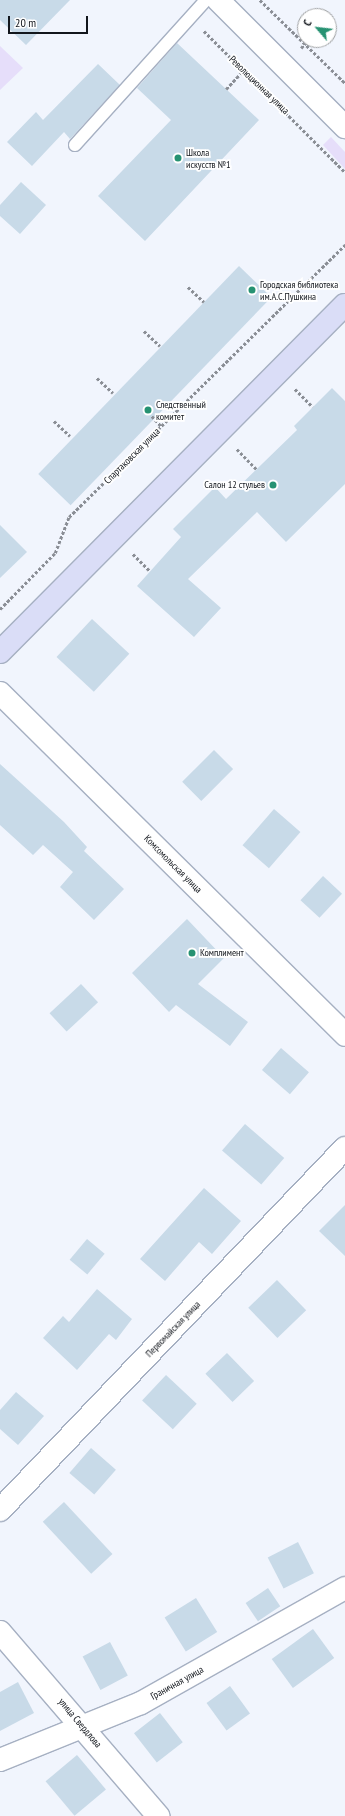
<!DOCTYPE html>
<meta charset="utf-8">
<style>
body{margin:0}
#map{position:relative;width:345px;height:1816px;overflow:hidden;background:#f1f5fd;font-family:"PT Sans Narrow",sans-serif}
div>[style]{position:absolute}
.green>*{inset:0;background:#e6defa}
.building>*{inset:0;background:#c8dae8;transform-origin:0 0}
.path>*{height:2.5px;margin-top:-1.25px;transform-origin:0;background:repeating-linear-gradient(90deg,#8a8e95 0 3px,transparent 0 5px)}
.roads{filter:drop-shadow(1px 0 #a6b0c2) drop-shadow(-1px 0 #a6b0c2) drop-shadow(0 1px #a6b0c2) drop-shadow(0 -1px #a6b0c2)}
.lane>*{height:12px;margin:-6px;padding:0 6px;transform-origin:6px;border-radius:6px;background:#fff}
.street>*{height:22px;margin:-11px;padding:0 11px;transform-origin:11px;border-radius:11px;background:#fff}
.primary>*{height:22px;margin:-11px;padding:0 11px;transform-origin:11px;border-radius:11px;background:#daddf7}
.dots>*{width:11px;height:11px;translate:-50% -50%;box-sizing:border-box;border:2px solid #fff;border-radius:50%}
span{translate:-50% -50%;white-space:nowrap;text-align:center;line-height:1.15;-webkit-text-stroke:3.5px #fff;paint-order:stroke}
.street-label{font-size:10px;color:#12161c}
.poi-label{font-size:10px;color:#12161c}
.left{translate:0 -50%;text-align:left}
.right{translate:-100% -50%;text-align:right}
.north{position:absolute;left:297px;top:8px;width:40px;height:40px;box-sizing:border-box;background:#fff;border:1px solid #a0a2a4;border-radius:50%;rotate:298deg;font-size:11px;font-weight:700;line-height:16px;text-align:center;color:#12161c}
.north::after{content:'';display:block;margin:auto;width:14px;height:18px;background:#269272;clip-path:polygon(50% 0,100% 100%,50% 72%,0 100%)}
.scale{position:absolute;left:8px;top:16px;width:80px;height:18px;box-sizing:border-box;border:2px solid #12161c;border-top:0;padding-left:5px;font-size:12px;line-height:14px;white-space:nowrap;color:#12161c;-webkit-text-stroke:3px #fff;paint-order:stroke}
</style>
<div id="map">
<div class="green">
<div style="clip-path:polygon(0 46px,23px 68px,0 90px)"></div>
<div style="clip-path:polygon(331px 137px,345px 152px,345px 169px,323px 145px)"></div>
</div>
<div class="building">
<div style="clip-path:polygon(0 0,70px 0,26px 45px,0 20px)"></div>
<div style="clip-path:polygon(177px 43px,259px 120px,145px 241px,98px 196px,171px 120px,137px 88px)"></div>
<div style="clip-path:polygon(98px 64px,120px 85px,70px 139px,64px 132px,32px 166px,7px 142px,36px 112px,43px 120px)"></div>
<div style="clip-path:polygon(21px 182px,46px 205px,20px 234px,0 216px,0 205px)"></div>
<div style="left:239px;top:266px;width:45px;height:289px;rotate:44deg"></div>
<div style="clip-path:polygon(332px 388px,345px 401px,345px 484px,286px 542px,257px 512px,188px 579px,221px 608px,194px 637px,137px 586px,181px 537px,173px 529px,215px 487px,226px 499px,297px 430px,294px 426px)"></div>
<div style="clip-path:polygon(0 525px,27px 552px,0 578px)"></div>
<div style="left:92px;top:619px;width:51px;height:52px;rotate:43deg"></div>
<div style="left:214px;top:750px;width:27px;height:45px;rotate:45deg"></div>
<div style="clip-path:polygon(0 764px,64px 822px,87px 847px,84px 851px,124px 889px,94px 920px,60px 887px,73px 872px,43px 845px,33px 855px,0 825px)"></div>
<div style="left:274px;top:809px;width:35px;height:48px;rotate:41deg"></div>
<div style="left:323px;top:876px;width:26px;height:33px;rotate:43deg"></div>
<div style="clip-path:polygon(187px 919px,224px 958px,198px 984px,248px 1022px,230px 1046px,176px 1005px,169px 1012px,132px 973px)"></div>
<div style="left:81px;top:984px;width:25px;height:43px;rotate:47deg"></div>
<div style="left:281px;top:1048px;width:37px;height:29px;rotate:41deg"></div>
<div style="left:245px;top:1124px;width:52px;height:35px;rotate:41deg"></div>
<div style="clip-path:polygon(204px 1188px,241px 1221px,212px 1254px,199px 1242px,165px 1281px,140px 1259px)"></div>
<div style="clip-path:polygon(345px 1205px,345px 1256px,319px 1231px)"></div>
<div style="left:87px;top:1239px;width:23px;height:27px;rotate:40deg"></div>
<div style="left:277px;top:1280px;width:42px;height:40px;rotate:46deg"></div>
<div style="clip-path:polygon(97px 1289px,132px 1319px,116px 1340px,109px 1334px,77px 1370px,43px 1338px,63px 1316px,69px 1322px)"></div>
<div style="left:227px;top:1353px;width:39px;height:30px;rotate:46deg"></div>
<div style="left:166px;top:1375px;width:42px;height:35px;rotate:43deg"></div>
<div style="clip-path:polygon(16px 1392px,44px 1416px,18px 1445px,0 1429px,0 1410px)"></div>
<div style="left:91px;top:1448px;width:33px;height:33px;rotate:41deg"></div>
<div style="left:64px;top:1502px;width:71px;height:29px;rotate:47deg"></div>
<div style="left:298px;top:1542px;width:35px;height:34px;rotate:63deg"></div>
<div style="left:268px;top:1588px;width:22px;height:27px;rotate:56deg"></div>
<div style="left:196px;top:1598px;width:40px;height:37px;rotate:58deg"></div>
<div style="left:313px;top:1629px;width:36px;height:51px;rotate:54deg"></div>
<div style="left:110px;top:1642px;width:38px;height:31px;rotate:62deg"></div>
<div style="clip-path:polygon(18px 1682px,34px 1713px,0 1731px,0 1692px)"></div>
<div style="left:230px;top:1686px;width:34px;height:29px;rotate:54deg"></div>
<div style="left:160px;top:1713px;width:37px;height:33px;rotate:52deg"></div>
<div style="left:77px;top:1755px;width:45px;height:41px;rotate:50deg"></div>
</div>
<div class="path">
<div style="left:260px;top:0;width:119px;rotate:44.3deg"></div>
<div style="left:204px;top:31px;width:199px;rotate:45deg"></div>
<div style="left:301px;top:48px;width:11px;rotate:-49deg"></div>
<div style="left:226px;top:89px;width:26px;rotate:-47deg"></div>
<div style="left:188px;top:287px;width:22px;rotate:43deg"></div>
<div style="left:144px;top:331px;width:22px;rotate:43deg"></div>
<div style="left:97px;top:378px;width:22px;rotate:43deg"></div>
<div style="left:295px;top:389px;width:25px;rotate:45deg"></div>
<div style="left:152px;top:416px;width:15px;rotate:48deg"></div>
<div style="left:54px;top:421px;width:22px;rotate:43deg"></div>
<div style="left:237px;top:449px;width:28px;rotate:46deg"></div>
<div style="left:133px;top:554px;width:24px;rotate:45deg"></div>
<div style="left:0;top:609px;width:78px;rotate:-45.5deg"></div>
<div style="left:55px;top:553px;width:39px;rotate:-69deg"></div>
<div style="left:69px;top:517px;width:388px;rotate:-44.6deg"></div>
</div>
<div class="roads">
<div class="lane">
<div style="left:75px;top:145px;width:195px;rotate:-47.9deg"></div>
</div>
<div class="street">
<div style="left:218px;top:0;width:180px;rotate:45deg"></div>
<div style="left:0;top:693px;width:486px;rotate:44.7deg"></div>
<div style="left:0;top:1510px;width:500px;rotate:-46.38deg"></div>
<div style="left:0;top:1632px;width:243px;rotate:49.3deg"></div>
<div style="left:0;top:1760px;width:152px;rotate:-22deg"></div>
<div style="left:141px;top:1703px;width:234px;rotate:-29.4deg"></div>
</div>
<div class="primary">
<div style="left:0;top:652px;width:489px;rotate:-45.2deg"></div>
</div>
</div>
<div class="dots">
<div style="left:178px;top:158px;background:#269272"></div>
<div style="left:252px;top:290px;background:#269272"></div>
<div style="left:148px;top:410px;background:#269272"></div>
<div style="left:273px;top:485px;background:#269272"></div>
<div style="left:192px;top:953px;background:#269272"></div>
</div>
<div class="street-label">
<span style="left:259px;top:85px;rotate:44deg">Революционная улица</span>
<span style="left:132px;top:456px;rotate:-45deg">Спартаковская улица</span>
<span style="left:173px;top:864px;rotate:45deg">Комсомольская улица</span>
<span style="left:173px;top:1329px;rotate:-46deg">Первомайская улица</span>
<span style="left:177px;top:1683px;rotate:-29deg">Граничная улица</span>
<span style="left:80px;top:1723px;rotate:50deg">улица Свердлова</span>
</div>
<div class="poi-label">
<span class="left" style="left:186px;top:158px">Школа<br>искусств №1</span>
<span class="left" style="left:260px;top:290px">Городская библиотека<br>им.А.С.Пушкина</span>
<span class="left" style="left:156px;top:410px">Следственный<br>комитет</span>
<span class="right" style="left:265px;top:485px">Салон 12 стульев</span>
<span class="left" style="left:200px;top:953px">Комплимент</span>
</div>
<div class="north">С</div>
<div class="scale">20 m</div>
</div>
